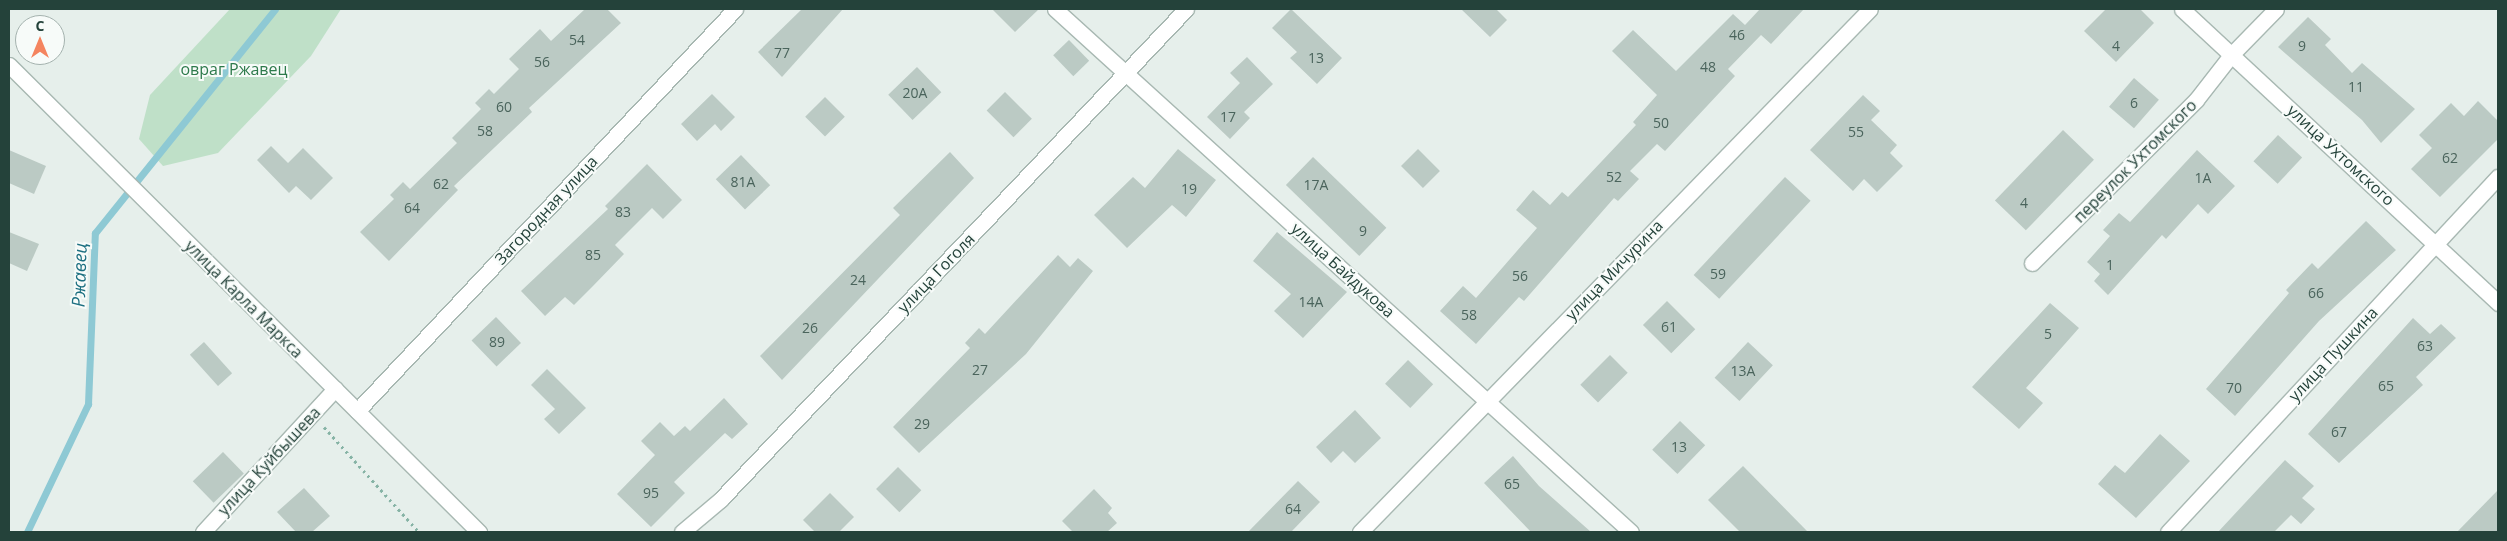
<!DOCTYPE html>
<meta charset="utf-8">
<style>
body{margin:0}
#map{position:relative;width:2507px;height:541px;overflow:hidden;background:#e6efeb;font-family:"Open Sans",sans-serif}
div>[style]{position:absolute}
.green>*{inset:0;background:#bfe0c8}
.stream>*{height:7px;margin:-3.5px;padding:0 3.5px;transform-origin:3.5px;border-radius:3.5px;background:#8ec9d4}
.building>*{inset:0;background:#bbcac4;transform-origin:0 0}
.path>*{height:3px;margin-top:-1.5px;transform-origin:0;background:repeating-linear-gradient(90deg,#86b3a5 0 2.5px,transparent 0 6.5px)}
.roads{filter:drop-shadow(1px 0 #a8b8b2) drop-shadow(-1px 0 #a8b8b2) drop-shadow(0 1px #a8b8b2) drop-shadow(0 -1px #a8b8b2)}
.minor>*{height:15px;margin:-7.5px;padding:0 7.5px;transform-origin:7.5px;border-radius:7.5px;background:#fff}
.secondary>*{height:15px;margin:-7.5px;padding:0 7.5px;transform-origin:7.5px;border-radius:7.5px;background:#fff}
span{translate:-50% -50%;white-space:nowrap;text-align:center;line-height:1.15;-webkit-text-stroke:4px #f7fbf9;paint-order:stroke}
.number-label{font-size:14px;color:#4a645c}
.number-label span{-webkit-text-stroke-width:0}
.park-label{font-size:16px;color:#2d7a4b}
.street-label{font-size:16px;color:#24423a}
.water-label{font-size:18px;color:#1c6f80;font-style:italic}
.frame{position:absolute;inset:0;border:10px solid #24423a;pointer-events:none}
.north{position:absolute;left:15px;top:15px;width:50px;height:50px;box-sizing:border-box;background:#f7fbf9;border:1px solid #a3b1ad;border-radius:50%;rotate:0deg;font-size:14px;font-weight:700;line-height:20px;text-align:center;color:#24423a}
.north::after{content:'';display:block;margin:auto;width:18px;height:22px;background:#f4845f;clip-path:polygon(50% 0,100% 100%,50% 72%,0 100%)}
</style>
<div id="map">
<div class="green">
<div style="clip-path:polygon(230px 9px,341px 9px,311px 56px,218px 153px,163px 166px,139px 139px,150px 95px)"></div>
</div>
<div class="stream">
<div style="left:27px;top:532px;width:142px;rotate:-64.5deg"></div>
<div style="left:88px;top:404px;width:171px;rotate:-87.7deg"></div>
<div style="left:95px;top:233px;width:287px;rotate:-51.2deg"></div>
</div>
<div class="building">
<div style="clip-path:polygon(585px 9px,607px 9px,621px 23px,529px 108px,532px 112px,454px 186px,458px 190px,389px 261px,360px 232px,394px 199px,390px 195px,403px 182px,410px 189px,457px 143px,452px 138px,481px 109px,475px 103px,489px 89px,494px 94px,519px 69px,509px 59px,540px 29px,551px 41px)"></div>
<div style="clip-path:polygon(802px 9px,843px 9px,782px 77px,758px 52px)"></div>
<div style="clip-path:polygon(992px 9px,1039px 9px,1015px 32px)"></div>
<div style="clip-path:polygon(1291px 9px,1342px 58px,1317px 84px,1290px 58px,1297px 52px,1272px 28px)"></div>
<div style="clip-path:polygon(1461px 9px,1496px 9px,1507px 20px,1490px 37px)"></div>
<div style="clip-path:polygon(1760px 9px,1804px 9px,1771px 44px,1761px 35px,1728px 69px,1735px 76px,1665px 151px,1657px 144px,1630px 171px,1639px 179px,1618px 201px,1614px 198px,1524px 301px,1519px 297px,1476px 344px,1440px 311px,1463px 286px,1476px 298px,1537px 228px,1516px 210px,1533px 190px,1550px 205px,1562px 192px,1568px 197px,1636px 125px,1633px 122px,1657px 95px,1612px 51px,1633px 30px,1676px 71px,1733px 14px,1745px 25px)"></div>
<div style="clip-path:polygon(2106px 9px,2140px 9px,2154px 23px,2116px 62px,2084px 31px)"></div>
<div style="clip-path:polygon(2308px 17px,2331px 39px,2325px 45px,2352px 73px,2362px 63px,2415px 109px,2381px 143px,2362px 120px,2278px 47px)"></div>
<div style="left:1069px;top:40px;width:29px;height:22px;rotate:46deg"></div>
<div style="clip-path:polygon(1247px 57px,1273px 84px,1244px 112px,1250px 118px,1230px 139px,1207px 117px,1240px 83px,1230px 73px)"></div>
<div style="left:917px;top:67px;width:35px;height:40px;rotate:46deg"></div>
<div style="left:2134px;top:78px;width:33px;height:38px;rotate:41deg"></div>
<div style="left:1005px;top:92px;width:38px;height:26px;rotate:45deg"></div>
<div style="clip-path:polygon(712px 94px,735px 117px,721px 131px,715px 124px,697px 141px,681px 124px)"></div>
<div style="clip-path:polygon(1863px 95px,1880px 111px,1871px 120px,1897px 145px,1890px 153px,1903px 166px,1877px 192px,1864px 179px,1853px 191px,1810px 150px)"></div>
<div style="left:825px;top:97px;width:28px;height:28px;rotate:45deg"></div>
<div style="clip-path:polygon(2478px 101px,2498px 121px,2498px 139px,2440px 197px,2411px 169px,2432px 148px,2419px 135px,2451px 103px,2464px 116px)"></div>
<div style="left:2063px;top:130px;width:43px;height:98px;rotate:44deg"></div>
<div style="left:2278px;top:135px;width:33px;height:36px;rotate:43deg"></div>
<div style="clip-path:polygon(271px 146px,288px 163px,303px 148px,333px 178px,311px 200px,296px 186px,289px 193px,257px 160px)"></div>
<div style="clip-path:polygon(1178px 149px,1216px 180px,1186px 217px,1172px 205px,1127px 248px,1094px 215px,1133px 177px,1145px 188px)"></div>
<div style="left:1418px;top:149px;width:31px;height:24px;rotate:45deg"></div>
<div style="clip-path:polygon(9px 150px,46px 166px,34px 194px,9px 183px)"></div>
<div style="clip-path:polygon(2197px 150px,2235px 186px,2208px 214px,2198px 204px,2166px 239px,2162px 235px,2108px 295px,2094px 281px,2100px 274px,2087px 262px,2110px 236px,2103px 230px,2119px 213px,2130px 222px)"></div>
<div style="clip-path:polygon(950px 152px,974px 178px,782px 380px,760px 356px,900px 215px,893px 208px)"></div>
<div style="left:741px;top:155px;width:42px;height:35px;rotate:46deg"></div>
<div style="left:1313px;top:157px;width:102px;height:39px;rotate:44deg"></div>
<div style="clip-path:polygon(647px 164px,682px 200px,663px 219px,652px 208px,615px 245px,624px 254px,592px 287px,574px 305px,565px 297px,545px 316px,521px 291px,608px 209px,605px 206px)"></div>
<div style="left:1785px;top:177px;width:35px;height:134px;rotate:43deg"></div>
<div style="clip-path:polygon(2366px 221px,2396px 250px,2319px 321px,2235px 416px,2206px 389px,2289px 293px,2286px 290px,2312px 263px,2318px 269px)"></div>
<div style="clip-path:polygon(9px 232px,39px 244px,27px 271px,9px 263px)"></div>
<div style="clip-path:polygon(1277px 232px,1347px 292px,1303px 338px,1274px 311px,1291px 294px,1253px 261px)"></div>
<div style="clip-path:polygon(1058px 255px,1070px 267px,1078px 258px,1093px 271px,1026px 354px,919px 453px,893px 427px,970px 348px,965px 343px,979px 328px,985px 334px)"></div>
<div style="left:1667px;top:301px;width:40px;height:34px;rotate:45deg"></div>
<div style="clip-path:polygon(2050px 303px,2079px 328px,2026px 388px,2043px 403px,2019px 429px,1972px 387px)"></div>
<div style="left:496px;top:317px;width:36px;height:34px;rotate:46deg"></div>
<div style="clip-path:polygon(2413px 318px,2430px 334px,2441px 324px,2456px 338px,2416px 377px,2423px 385px,2339px 463px,2308px 434px)"></div>
<div style="left:204px;top:342px;width:42px;height:19px;rotate:48deg"></div>
<div style="left:1748px;top:342px;width:34px;height:49px;rotate:43deg"></div>
<div style="left:1610px;top:355px;width:25px;height:42px;rotate:45deg"></div>
<div style="left:1408px;top:360px;width:35px;height:33px;rotate:44deg"></div>
<div style="clip-path:polygon(547px 369px,586px 408px,559px 434px,544px 419px,555px 409px,531px 385px)"></div>
<div style="clip-path:polygon(724px 398px,748px 424px,732px 439px,725px 433px,674px 482px,685px 493px,651px 527px,617px 494px,655px 455px,641px 441px,660px 422px,674px 436px,685px 426px,690px 431px)"></div>
<div style="clip-path:polygon(1355px 410px,1381px 438px,1355px 463px,1343px 451px,1331px 463px,1316px 447px)"></div>
<div style="left:1680px;top:421px;width:35px;height:40px;rotate:44deg"></div>
<div style="clip-path:polygon(2160px 434px,2190px 461px,2136px 518px,2098px 484px,2115px 465px,2125px 473px)"></div>
<div style="left:223px;top:452px;width:30px;height:42px;rotate:46deg"></div>
<div style="clip-path:polygon(1513px 456px,1539px 486px,1591px 532px,1531px 532px,1484px 483px)"></div>
<div style="clip-path:polygon(2285px 460px,2314px 486px,2302px 498px,2315px 509px,2301px 524px,2291px 515px,2274px 532px,2218px 532px)"></div>
<div style="clip-path:polygon(1743px 466px,1808px 532px,1740px 532px,1708px 500px)"></div>
<div style="left:898px;top:467px;width:33px;height:31px;rotate:45deg"></div>
<div style="clip-path:polygon(1298px 481px,1320px 502px,1291px 532px,1248px 532px)"></div>
<div style="clip-path:polygon(304px 488px,330px 516px,312px 532px,296px 532px,277px 512px)"></div>
<div style="clip-path:polygon(1094px 489px,1112px 508px,1108px 513px,1117px 523px,1107px 532px,1073px 532px,1062px 521px)"></div>
<div style="clip-path:polygon(2498px 490px,2498px 532px,2457px 532px)"></div>
<div style="clip-path:polygon(830px 493px,854px 517px,839px 532px,815px 532px,803px 520px)"></div>
</div>
<div class="path">
<div style="left:324px;top:427px;width:142px;rotate:47.9deg"></div>
</div>
<div class="roads">
<div class="minor">
<div style="left:1055px;top:9px;width:778px;rotate:42.24deg"></div>
<div style="left:2182px;top:9px;width:432px;rotate:42.9deg"></div>
<div style="left:2032px;top:263px;width:231px;rotate:-44.8deg"></div>
<div style="left:2196px;top:100px;width:57px;rotate:-52.1deg"></div>
<div style="left:2231px;top:55px;width:64px;rotate:-45.6deg"></div>
<div style="left:357px;top:411px;width:552px;rotate:-46.76deg"></div>
<div style="left:203px;top:532px;width:195px;rotate:-47.3deg"></div>
<div style="left:682px;top:532px;width:50px;rotate:-40.1deg"></div>
<div style="left:720px;top:500px;width:677px;rotate:-46.5deg"></div>
<div style="left:1360px;top:532px;width:730px;rotate:-45.72deg"></div>
<div style="left:2168px;top:532px;width:485px;rotate:-47.1deg"></div>
</div>
<div class="secondary">
<div style="left:9px;top:65px;width:663px;rotate:44.82deg"></div>
</div>
</div>
<div class="number-label">
<span style="left:1737px;top:35px">46</span>
<span style="left:577px;top:40px">54</span>
<span style="left:2116px;top:46px">4</span>
<span style="left:2302px;top:46px">9</span>
<span style="left:782px;top:53px">77</span>
<span style="left:1316px;top:58px">13</span>
<span style="left:542px;top:62px">56</span>
<span style="left:1708px;top:67px">48</span>
<span style="left:2356px;top:87px">11</span>
<span style="left:915px;top:93px">20А</span>
<span style="left:2134px;top:103px">6</span>
<span style="left:504px;top:107px">60</span>
<span style="left:1228px;top:117px">17</span>
<span style="left:1661px;top:123px">50</span>
<span style="left:485px;top:131px">58</span>
<span style="left:1856px;top:132px">55</span>
<span style="left:2450px;top:158px">62</span>
<span style="left:1614px;top:177px">52</span>
<span style="left:2203px;top:178px">1А</span>
<span style="left:743px;top:182px">81А</span>
<span style="left:441px;top:184px">62</span>
<span style="left:1316px;top:185px">17А</span>
<span style="left:1189px;top:189px">19</span>
<span style="left:2024px;top:203px">4</span>
<span style="left:412px;top:208px">64</span>
<span style="left:623px;top:212px">83</span>
<span style="left:1363px;top:231px">9</span>
<span style="left:593px;top:255px">85</span>
<span style="left:2110px;top:265px">1</span>
<span style="left:1718px;top:274px">59</span>
<span style="left:1520px;top:276px">56</span>
<span style="left:858px;top:280px">24</span>
<span style="left:2316px;top:293px">66</span>
<span style="left:1311px;top:302px">14А</span>
<span style="left:1469px;top:315px">58</span>
<span style="left:1669px;top:327px">61</span>
<span style="left:810px;top:328px">26</span>
<span style="left:2048px;top:334px">5</span>
<span style="left:497px;top:342px">89</span>
<span style="left:2425px;top:346px">63</span>
<span style="left:980px;top:370px">27</span>
<span style="left:1743px;top:371px">13А</span>
<span style="left:2386px;top:386px">65</span>
<span style="left:2234px;top:388px">70</span>
<span style="left:922px;top:424px">29</span>
<span style="left:2339px;top:432px">67</span>
<span style="left:1679px;top:447px">13</span>
<span style="left:1512px;top:484px">65</span>
<span style="left:651px;top:493px">95</span>
<span style="left:1293px;top:509px">64</span>
</div>
<div class="park-label">
<span style="left:234px;top:69px">овраг Ржавец</span>
</div>
<div class="street-label">
<span style="left:2341px;top:155px;rotate:43deg">улица Ухтомского</span>
<span style="left:2135px;top:161px;rotate:-45deg">переулок Ухтомского</span>
<span style="left:546px;top:210px;rotate:-47deg">Загородная улица</span>
<span style="left:1343px;top:270px;rotate:42deg">улица Байдукова</span>
<span style="left:1614px;top:270px;rotate:-46deg">улица Мичурина</span>
<span style="left:936px;top:273px;rotate:-46deg">улица Гоголя</span>
<span style="left:244px;top:299px;rotate:45deg">улица Карла Маркса</span>
<span style="left:2333px;top:354px;rotate:-47deg">улица Пушкина</span>
<span style="left:269px;top:461px;rotate:-47deg">улица Куйбышева</span>
</div>
<div class="water-label">
<span style="left:79px;top:275px;rotate:-88deg">Ржавец</span>
</div>
<div class="frame"></div>
<div class="north">С</div>
</div>
